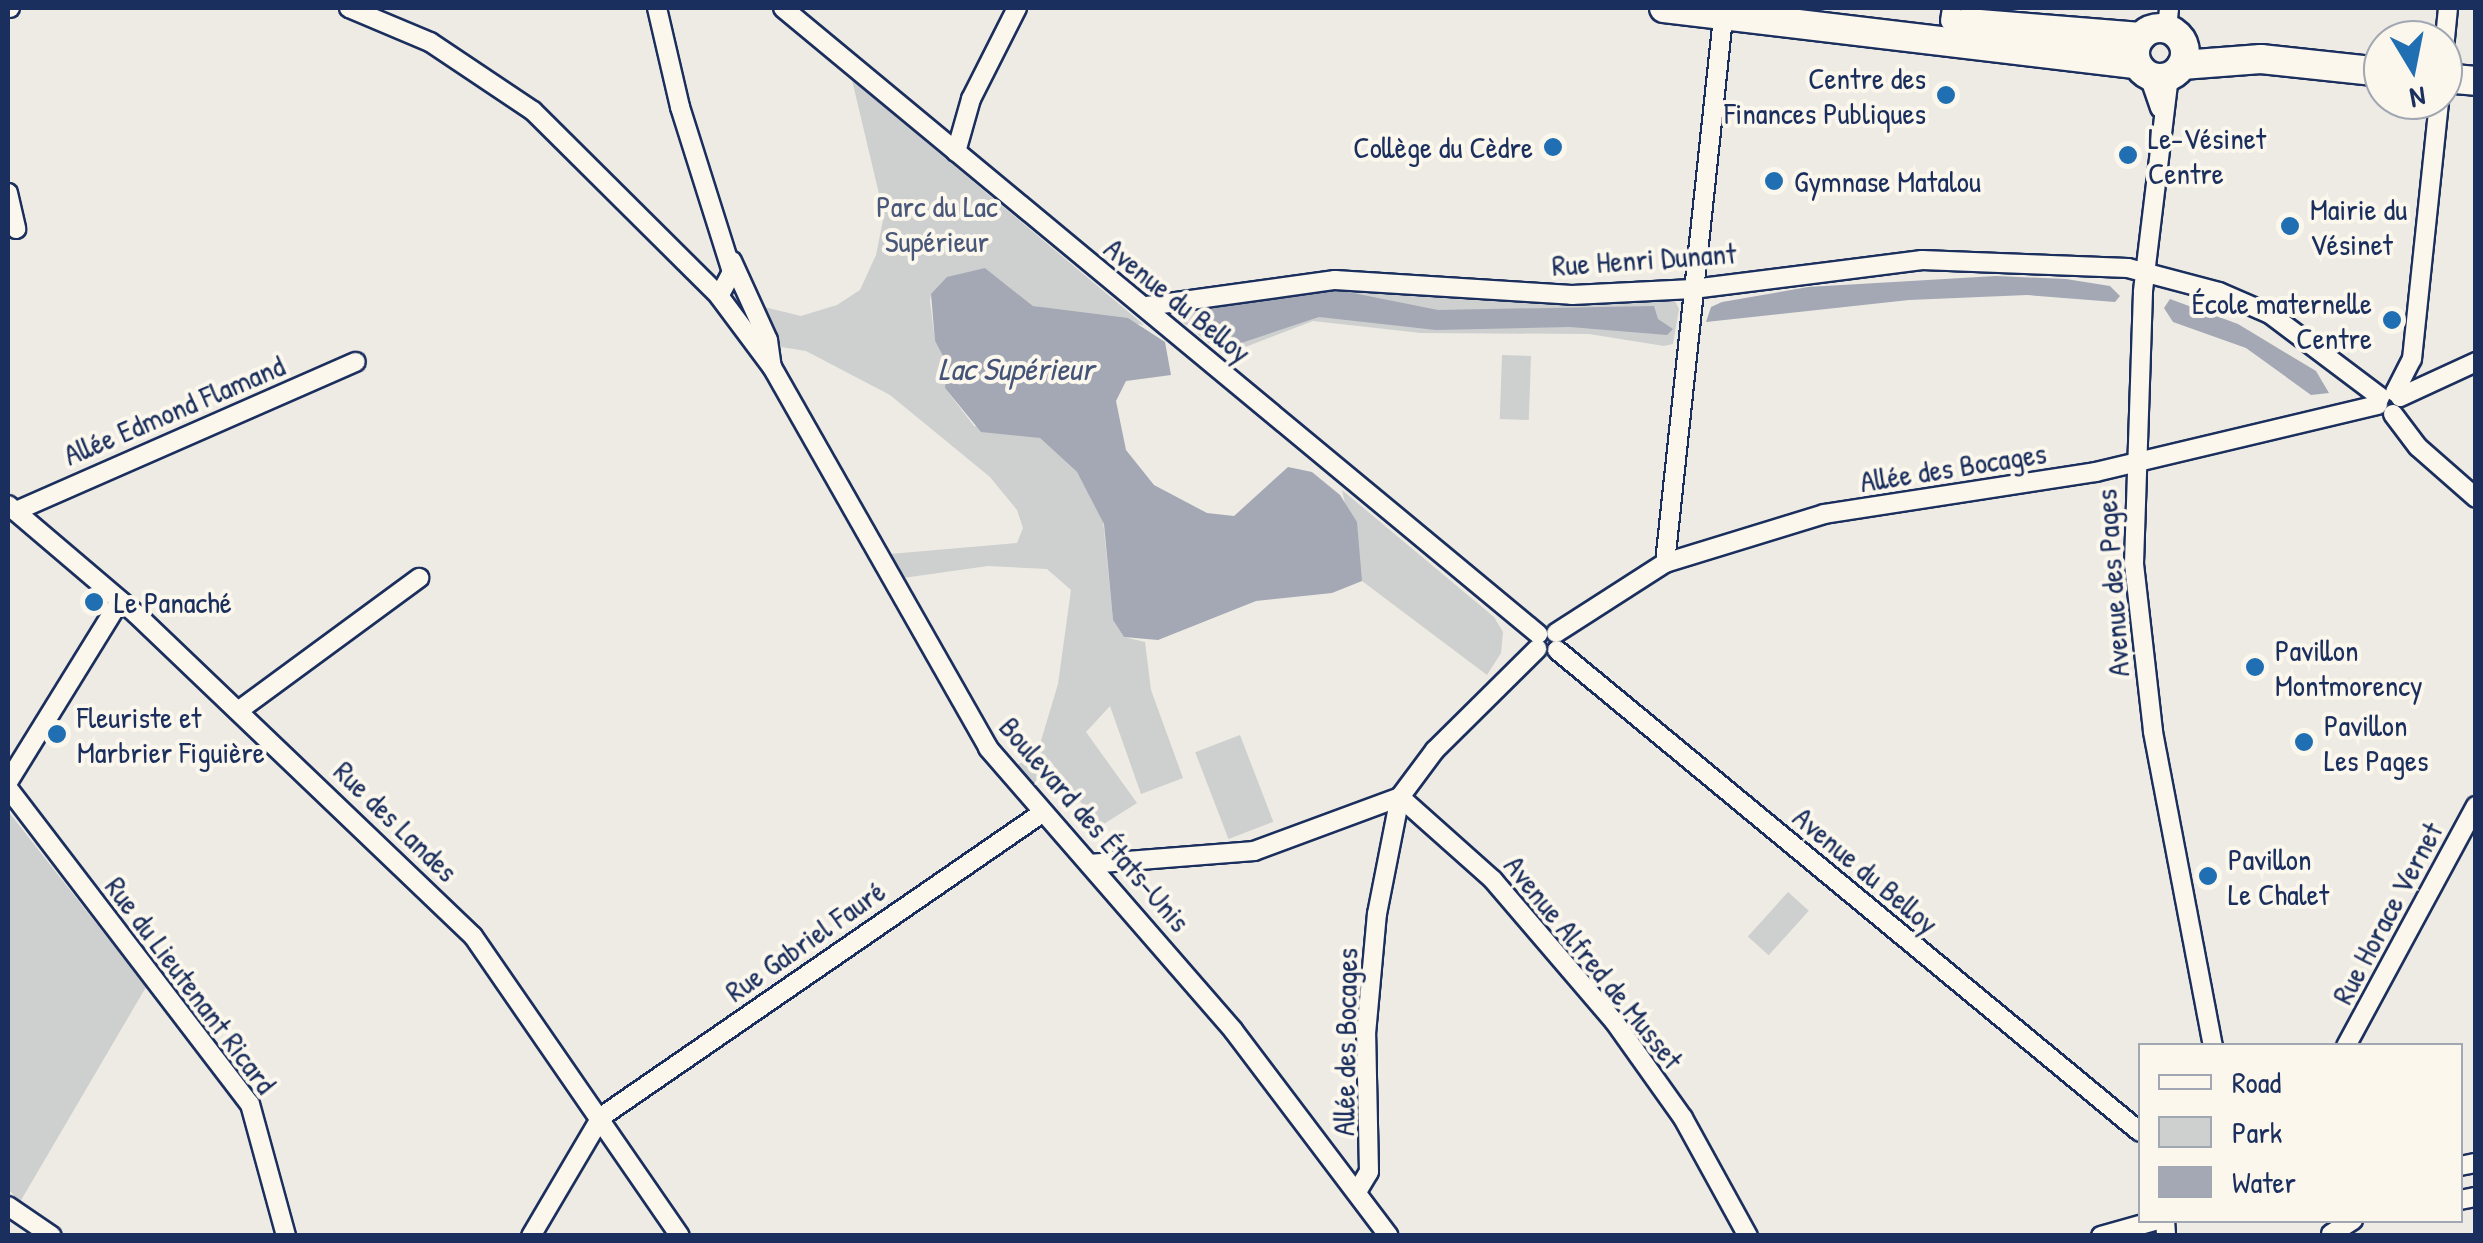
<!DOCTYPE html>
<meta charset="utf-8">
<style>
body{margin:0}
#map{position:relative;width:2483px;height:1243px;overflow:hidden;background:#eeebe4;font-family:"Patrick Hand",sans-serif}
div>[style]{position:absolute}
.green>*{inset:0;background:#cecfcf;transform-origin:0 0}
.water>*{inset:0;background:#a3a8b4}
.roads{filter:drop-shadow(2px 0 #1b2f5e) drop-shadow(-2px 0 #1b2f5e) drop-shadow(0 2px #1b2f5e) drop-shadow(0 -2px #1b2f5e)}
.minor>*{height:18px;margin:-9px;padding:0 9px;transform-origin:9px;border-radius:9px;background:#fbf7ec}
.primary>*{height:28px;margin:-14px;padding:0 14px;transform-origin:14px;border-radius:14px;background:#fbf7ec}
.primary>.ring{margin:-14px;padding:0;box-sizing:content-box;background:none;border:28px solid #fbf7ec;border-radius:50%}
.dots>*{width:28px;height:28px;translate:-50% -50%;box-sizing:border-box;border:5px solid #fbf7ec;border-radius:50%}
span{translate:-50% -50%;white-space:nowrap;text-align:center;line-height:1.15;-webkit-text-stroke:8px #fbf7ec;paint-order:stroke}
.poi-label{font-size:30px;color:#1b2f5e}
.right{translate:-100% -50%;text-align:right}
.left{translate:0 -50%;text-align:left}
.park-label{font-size:30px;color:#48577a}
.street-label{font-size:30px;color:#1b2f5e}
.water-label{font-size:32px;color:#445378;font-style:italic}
.frame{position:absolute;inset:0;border:10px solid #1b2f5e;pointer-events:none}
.legend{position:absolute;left:2138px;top:1043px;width:325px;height:180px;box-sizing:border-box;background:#fbf7ec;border:2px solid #a1a7b3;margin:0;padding:12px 18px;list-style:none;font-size:30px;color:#1b2f5e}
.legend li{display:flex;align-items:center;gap:20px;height:50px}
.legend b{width:50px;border:2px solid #a1a7b3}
.north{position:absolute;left:2363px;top:20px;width:100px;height:100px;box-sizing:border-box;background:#fbf7ec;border:2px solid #a1a7b3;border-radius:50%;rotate:170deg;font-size:28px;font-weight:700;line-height:40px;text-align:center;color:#1b2f5e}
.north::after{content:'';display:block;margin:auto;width:35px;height:45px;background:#1f6fb2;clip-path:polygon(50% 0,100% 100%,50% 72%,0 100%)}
</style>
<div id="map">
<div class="green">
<div style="clip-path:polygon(852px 80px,1144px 325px,1033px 306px,985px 268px,931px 294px,930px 301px,935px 341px,946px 358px,945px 388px,974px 426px,1040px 438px,1077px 472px,1103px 520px,1113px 620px,1124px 637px,1145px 642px,1151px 690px,1183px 778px,1141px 794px,1110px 706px,1086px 732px,1137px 803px,1099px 827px,1049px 759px,1031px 789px,1014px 767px,1037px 754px,1058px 684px,1071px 590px,1047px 569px,988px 566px,903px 578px,890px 554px,1017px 543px,1023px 528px,1017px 510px,990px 477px,890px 395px,806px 351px,781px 347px,764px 307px,801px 316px,837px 305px,860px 290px,876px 255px,884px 215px)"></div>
<div style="clip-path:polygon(1356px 290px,1580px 302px,1674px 299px,1679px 309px,1673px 344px,1664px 346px,1589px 334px,1421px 333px,1313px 321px,1224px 355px,1176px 317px,1177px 309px)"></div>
<div style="left:1502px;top:355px;width:29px;height:64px;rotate:2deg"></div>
<div style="clip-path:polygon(1342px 490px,1494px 617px,1503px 632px,1501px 653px,1487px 675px,1362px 581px)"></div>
<div style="left:1240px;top:735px;width:93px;height:48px;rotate:69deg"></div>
<div style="clip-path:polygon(8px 811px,146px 987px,20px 1202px,8px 1189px)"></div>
<div style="left:1788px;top:892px;width:28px;height:60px;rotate:42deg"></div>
</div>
<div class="water">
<div style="clip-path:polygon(985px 268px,1033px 306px,1128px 318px,1165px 342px,1171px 375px,1126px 381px,1116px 401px,1126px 450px,1154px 485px,1207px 513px,1234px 516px,1288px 467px,1312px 472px,1340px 495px,1357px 522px,1362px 581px,1332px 593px,1256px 601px,1158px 640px,1124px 637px,1113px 620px,1104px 524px,1077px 472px,1040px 438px,981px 432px,945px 388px,947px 363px,935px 341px,931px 294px,947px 277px)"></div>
<div style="clip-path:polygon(1996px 276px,2066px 279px,2110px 286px,2120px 296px,2115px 302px,2027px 295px,1909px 300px,1706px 322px,1711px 307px,1722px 302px,1808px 287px)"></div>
<div style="clip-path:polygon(1338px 290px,1438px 310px,1654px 306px,1658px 319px,1673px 329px,1667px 335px,1570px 327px,1436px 330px,1319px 317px,1223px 349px,1192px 320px,1200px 310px)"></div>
<div style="clip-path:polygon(2170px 299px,2238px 324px,2316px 371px,2329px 393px,2311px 395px,2246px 348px,2173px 322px,2164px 308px)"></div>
</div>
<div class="roads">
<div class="minor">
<div style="left:8px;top:8px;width:2px"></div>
<div style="left:349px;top:8px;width:88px;rotate:22.8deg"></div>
<div style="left:430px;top:42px;width:124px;rotate:33.8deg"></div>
<div style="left:533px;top:111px;width:262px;rotate:44.8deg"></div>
<div style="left:657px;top:8px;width:102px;rotate:76.9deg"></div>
<div style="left:680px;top:107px;width:173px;rotate:72.5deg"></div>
<div style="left:732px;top:272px;width:27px;rotate:118deg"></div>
<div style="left:783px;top:8px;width:981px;rotate:39.66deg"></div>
<div style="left:1950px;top:21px;width:13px;rotate:-81deg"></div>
<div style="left:2167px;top:28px;width:20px;rotate:-84deg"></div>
<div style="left:2443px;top:59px;width:51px;rotate:-84.4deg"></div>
<div style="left:2149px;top:76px;width:34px;rotate:71deg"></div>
<div style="left:2169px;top:76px;width:218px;rotate:96.9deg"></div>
<div style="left:2143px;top:292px;width:272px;rotate:91.9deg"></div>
<div style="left:2134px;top:564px;width:169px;rotate:83.5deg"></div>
<div style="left:2153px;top:732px;width:320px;rotate:79.2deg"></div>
<div style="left:956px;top:152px;width:55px;rotate:-74.2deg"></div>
<div style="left:971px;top:99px;width:102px;rotate:-63.2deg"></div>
<div style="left:8px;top:193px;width:37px;rotate:77deg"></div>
<div style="left:732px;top:261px;width:87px;rotate:65.5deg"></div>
<div style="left:768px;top:340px;width:27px;rotate:82deg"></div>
<div style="left:719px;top:296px;width:89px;rotate:53.3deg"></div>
<div style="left:772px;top:367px;width:438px;rotate:60.4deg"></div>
<div style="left:988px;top:748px;width:374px;rotate:49deg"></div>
<div style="left:1233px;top:1030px;width:258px;rotate:52.9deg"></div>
<div style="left:1147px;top:306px;width:190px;rotate:-7.9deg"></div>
<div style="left:1335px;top:280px;width:237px;rotate:3.6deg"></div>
<div style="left:1572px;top:295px;width:121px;rotate:-2.8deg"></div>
<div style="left:1693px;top:289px;width:231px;rotate:-7.2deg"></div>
<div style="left:1922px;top:260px;width:206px;rotate:2.2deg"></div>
<div style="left:2128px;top:268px;width:94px;rotate:14.8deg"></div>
<div style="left:2219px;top:292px;width:56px;rotate:23.3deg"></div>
<div style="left:2270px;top:314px;width:138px;rotate:37deg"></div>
<div style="left:2395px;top:392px;width:37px;rotate:-63deg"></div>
<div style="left:2412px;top:359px;width:260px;rotate:-84deg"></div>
<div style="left:2400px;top:397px;width:84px;rotate:-24.7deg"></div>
<div style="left:2393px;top:414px;width:41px;rotate:52.9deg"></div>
<div style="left:2418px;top:447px;width:77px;rotate:41.3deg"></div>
<div style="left:8px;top:505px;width:168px;rotate:40.4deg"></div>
<div style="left:136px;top:614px;width:466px;rotate:43.7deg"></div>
<div style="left:473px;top:936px;width:364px;rotate:55.4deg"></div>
<div style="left:16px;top:511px;width:371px;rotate:-23.7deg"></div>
<div style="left:1665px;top:563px;width:558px;rotate:-83.93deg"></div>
<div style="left:1556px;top:633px;width:130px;rotate:-32.7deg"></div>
<div style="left:1665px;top:563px;width:166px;rotate:-17.1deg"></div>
<div style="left:1824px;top:514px;width:275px;rotate:-8.8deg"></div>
<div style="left:2096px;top:472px;width:290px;rotate:-13.4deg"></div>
<div style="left:1557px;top:650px;width:756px;rotate:39.58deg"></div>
<div style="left:238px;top:711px;width:225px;rotate:-36.3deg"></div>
<div style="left:8px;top:782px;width:213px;rotate:-58.3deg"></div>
<div style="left:8px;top:788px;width:398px;rotate:52.6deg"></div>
<div style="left:250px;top:1104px;width:137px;rotate:74.7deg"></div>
<div style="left:1400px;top:797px;width:125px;rotate:41.7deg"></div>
<div style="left:1493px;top:880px;width:186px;rotate:49.4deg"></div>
<div style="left:1614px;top:1021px;width:119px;rotate:54.6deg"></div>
<div style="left:1683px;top:1118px;width:135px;rotate:61.2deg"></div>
<div style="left:1089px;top:864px;width:166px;rotate:-4.5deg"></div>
<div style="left:1254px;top:851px;width:156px;rotate:-20.3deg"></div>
<div style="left:2346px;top:1046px;width:273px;rotate:-61.6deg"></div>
<div style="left:2460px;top:1166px;width:16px;rotate:-11deg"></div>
<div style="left:1358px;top:1190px;width:21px;rotate:-59deg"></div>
<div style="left:1369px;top:1172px;width:138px;rotate:-91.2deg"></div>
<div style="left:1366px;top:1034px;width:121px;rotate:-84.8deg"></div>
<div style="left:1377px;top:914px;width:119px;rotate:-78.9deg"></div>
<div style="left:1400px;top:797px;width:59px;rotate:-53.3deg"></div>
<div style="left:1435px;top:750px;width:144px;rotate:-44.7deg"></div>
<div style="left:2460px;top:1200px;width:16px;rotate:-11deg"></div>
<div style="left:8px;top:1206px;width:53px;rotate:34.3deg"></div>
<div style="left:2165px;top:1220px;width:16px;rotate:86deg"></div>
<div style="left:2331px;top:1234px;width:26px;rotate:-32deg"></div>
<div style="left:531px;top:1236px;width:138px;rotate:-59.5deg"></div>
<div style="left:601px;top:1117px;width:536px;rotate:-34.58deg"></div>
<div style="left:2101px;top:1236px;width:59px;rotate:-15.7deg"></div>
</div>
<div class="primary">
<div style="left:1664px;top:8px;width:476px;rotate:6.8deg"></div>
<div style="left:1967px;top:23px;width:174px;rotate:4.6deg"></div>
<div class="ring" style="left:2135px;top:28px;width:22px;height:22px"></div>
<div style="left:2182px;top:65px;width:79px;rotate:-4.3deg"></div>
<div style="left:2261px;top:59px;width:123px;rotate:6.1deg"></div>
<div style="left:2443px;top:78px;width:33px;rotate:5deg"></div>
</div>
</div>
<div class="dots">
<div style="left:1946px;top:95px;background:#1f6fb2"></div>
<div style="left:1553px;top:147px;background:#1f6fb2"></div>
<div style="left:2128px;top:155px;background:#1f6fb2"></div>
<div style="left:1774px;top:181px;background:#1f6fb2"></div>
<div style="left:2290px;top:226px;background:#1f6fb2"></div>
<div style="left:2392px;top:320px;background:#1f6fb2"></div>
<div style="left:94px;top:602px;background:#1f6fb2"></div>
<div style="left:2255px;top:667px;background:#1f6fb2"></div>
<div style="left:57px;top:734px;background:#1f6fb2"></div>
<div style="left:2304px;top:742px;background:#1f6fb2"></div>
<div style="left:2208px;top:876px;background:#1f6fb2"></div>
</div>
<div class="poi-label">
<span class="right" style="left:1926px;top:95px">Centre des<br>Finances Publiques</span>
<span class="left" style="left:2148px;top:155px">Le-Vésinet<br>Centre</span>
<span class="right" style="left:1533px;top:147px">Collège du Cèdre</span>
<span class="left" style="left:1794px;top:181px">Gymnase Matalou</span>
<span class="left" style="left:2310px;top:226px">Mairie du<br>Vésinet</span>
<span class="right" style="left:2372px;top:320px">École maternelle<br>Centre</span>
<span class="left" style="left:114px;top:602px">Le Panaché</span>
<span class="left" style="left:2275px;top:667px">Pavillon<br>Montmorency</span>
<span class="left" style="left:77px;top:734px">Fleuriste et<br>Marbrier Figuière</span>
<span class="left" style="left:2324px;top:742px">Pavillon<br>Les Pages</span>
<span class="left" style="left:2228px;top:876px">Pavillon<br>Le Chalet</span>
</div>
<div class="park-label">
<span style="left:937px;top:223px">Parc du Lac<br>Supérieur</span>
</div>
<div class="street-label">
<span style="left:1644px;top:259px;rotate:-4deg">Rue Henri Dunant</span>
<span style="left:1178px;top:300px;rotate:39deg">Avenue du Belloy</span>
<span style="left:174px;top:410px;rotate:-23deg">Allée Edmond Flamand</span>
<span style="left:1953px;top:467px;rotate:-9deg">Allée des Bocages</span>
<span style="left:2112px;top:583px;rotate:-94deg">Avenue des Pages</span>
<span style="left:396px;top:821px;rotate:44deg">Rue des Landes</span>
<span style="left:1095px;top:824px;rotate:49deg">Boulevard des États-Unis</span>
<span style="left:1866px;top:870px;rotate:40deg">Avenue du Belloy</span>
<span style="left:2387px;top:913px;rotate:-62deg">Rue Horace Vernet</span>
<span style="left:805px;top:941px;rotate:-35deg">Rue Gabriel Fauré</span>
<span style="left:1594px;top:962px;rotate:51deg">Avenue Alfred de Musset</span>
<span style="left:191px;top:985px;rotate:53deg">Rue du Lieutenant Ricard</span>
<span style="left:1345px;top:1042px;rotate:-89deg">Allée des Bocages</span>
</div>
<div class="water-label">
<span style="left:1016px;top:369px">Lac Supérieur</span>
</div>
<div class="frame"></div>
<ul class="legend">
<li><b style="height:12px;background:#fbf7ec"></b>Road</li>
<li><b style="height:28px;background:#cecfcf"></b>Park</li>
<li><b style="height:28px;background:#a3a8b4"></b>Water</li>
</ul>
<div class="north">N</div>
</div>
